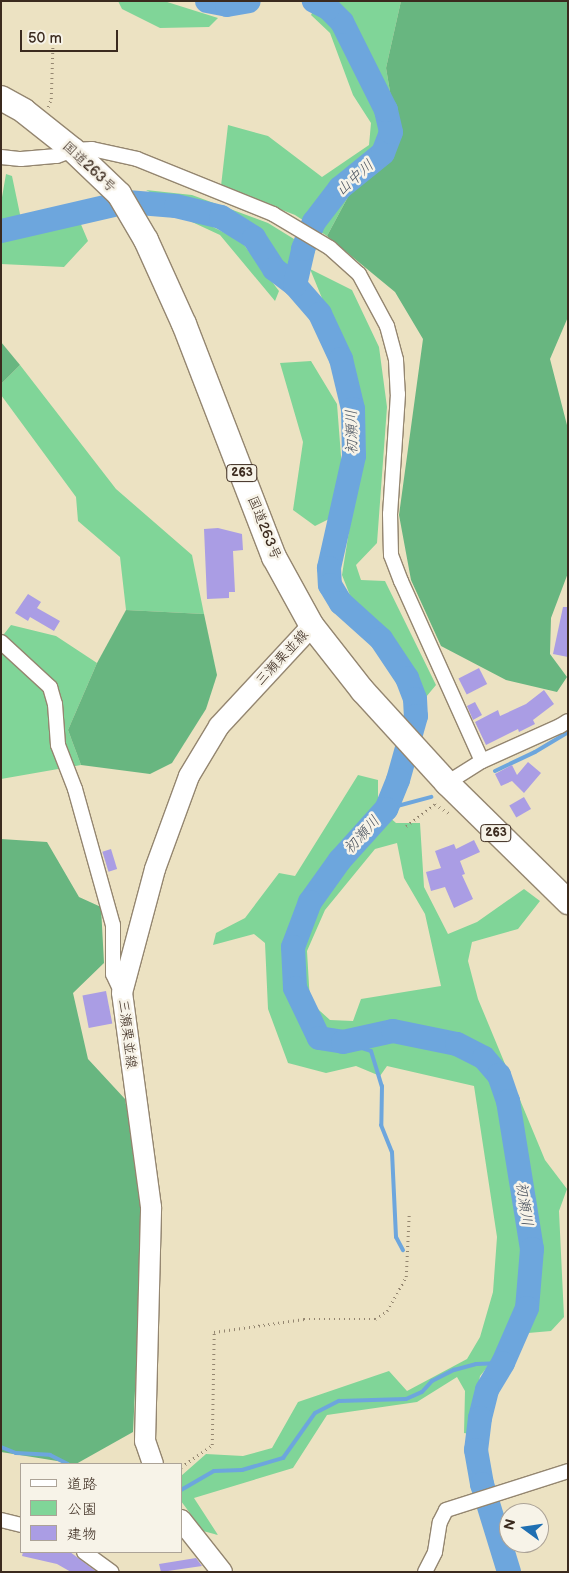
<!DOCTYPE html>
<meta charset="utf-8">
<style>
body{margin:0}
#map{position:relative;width:569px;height:1573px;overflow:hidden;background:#ece2c2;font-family:"Balsamiq Sans","Klee One",sans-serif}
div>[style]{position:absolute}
.green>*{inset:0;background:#80d598}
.forest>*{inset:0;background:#68b680}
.stream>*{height:4px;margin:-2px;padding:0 2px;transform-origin:2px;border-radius:2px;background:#6da6dd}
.river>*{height:24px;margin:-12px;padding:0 12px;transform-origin:12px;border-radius:12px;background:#6da6dd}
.building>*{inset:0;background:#aa9de4;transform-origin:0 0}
.path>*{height:2.5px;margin-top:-1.25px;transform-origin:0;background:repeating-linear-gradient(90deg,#948670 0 1px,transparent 0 5px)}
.roads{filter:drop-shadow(1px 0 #948670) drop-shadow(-1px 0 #948670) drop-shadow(0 1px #948670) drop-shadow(0 -1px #948670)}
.minor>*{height:14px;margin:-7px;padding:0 7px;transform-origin:7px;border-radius:7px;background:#fff}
.secondary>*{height:20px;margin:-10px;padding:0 10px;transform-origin:10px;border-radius:10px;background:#fff}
.trunk>*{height:24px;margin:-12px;padding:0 12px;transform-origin:12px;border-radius:12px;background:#fff}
span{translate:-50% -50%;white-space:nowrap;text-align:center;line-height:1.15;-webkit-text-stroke:5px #f7f3e8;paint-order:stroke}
.shield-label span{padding:1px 4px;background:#f7f3e8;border:1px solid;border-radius:4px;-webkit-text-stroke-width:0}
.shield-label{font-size:12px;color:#3b2a1e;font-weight:700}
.street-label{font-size:14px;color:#3b2a1e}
.water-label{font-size:15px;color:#4c5561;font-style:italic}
.frame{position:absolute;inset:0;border:2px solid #3b2a1e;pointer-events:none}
.legend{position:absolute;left:20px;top:1463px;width:162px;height:90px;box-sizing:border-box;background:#f7f3e8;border:1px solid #aca397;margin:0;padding:6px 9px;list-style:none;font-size:15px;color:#3b2a1e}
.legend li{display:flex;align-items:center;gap:10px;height:25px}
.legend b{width:25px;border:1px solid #aca397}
.north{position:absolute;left:499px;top:1503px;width:50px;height:50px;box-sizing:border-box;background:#f7f3e8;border:1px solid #aca397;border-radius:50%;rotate:284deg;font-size:14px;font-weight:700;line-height:20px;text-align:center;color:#3b2a1e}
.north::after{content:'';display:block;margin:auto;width:18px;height:22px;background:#1f6fb2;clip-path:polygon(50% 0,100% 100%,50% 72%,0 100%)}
.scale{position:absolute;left:20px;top:30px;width:98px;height:22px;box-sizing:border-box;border:2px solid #3b2a1e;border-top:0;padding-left:6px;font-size:15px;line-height:18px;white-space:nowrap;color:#3b2a1e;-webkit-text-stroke:4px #f7f3e8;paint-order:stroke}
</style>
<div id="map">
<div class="green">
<div style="clip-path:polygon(118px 1px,164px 1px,218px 18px,209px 27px,160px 28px,122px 9px)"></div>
<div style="clip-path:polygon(318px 1px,401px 1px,386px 68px,397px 133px,387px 161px,349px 195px,327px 236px,295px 215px,221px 186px,228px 125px,268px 136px,322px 177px,369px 145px,371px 123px,353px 95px,330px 33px,311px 15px)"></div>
<div style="clip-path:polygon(6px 174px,12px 176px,21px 219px,74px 208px,88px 241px,64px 267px,1px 264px,1px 203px)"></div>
<div style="clip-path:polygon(146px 190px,192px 195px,268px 223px,294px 239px,291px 270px,244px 223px,194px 201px,159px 197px)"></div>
<div style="clip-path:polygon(195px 218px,241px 241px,279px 291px,275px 301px,220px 235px,192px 222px)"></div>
<div style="clip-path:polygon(310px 269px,352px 290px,379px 347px,387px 407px,377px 543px,356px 565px,361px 580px,385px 581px,436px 685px,426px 697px,390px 636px,353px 603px,342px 575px,361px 455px,354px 376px)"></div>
<div style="clip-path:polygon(311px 361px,337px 404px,342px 469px,329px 519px,315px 526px,293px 510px,303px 442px,280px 363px)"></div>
<div style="clip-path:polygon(20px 365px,116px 489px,192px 555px,204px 614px,126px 610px,120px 557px,78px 521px,76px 497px,1px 395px,1px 384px)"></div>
<div style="clip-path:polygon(11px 625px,56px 636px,97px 663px,68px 730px,81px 765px,1px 779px,1px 638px)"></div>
<div style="clip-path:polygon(evenodd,358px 775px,378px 780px,378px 807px,396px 823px,420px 823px,424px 887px,448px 934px,477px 922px,524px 889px,540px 901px,518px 929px,472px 942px,468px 961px,478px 999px,545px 1160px,567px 1189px,559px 1211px,564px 1317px,551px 1331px,528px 1333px,509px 1330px,498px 1354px,480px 1376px,470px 1434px,464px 1433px,465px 1391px,457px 1377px,417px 1402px,327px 1415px,293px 1468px,194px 1498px,218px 1535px,203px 1531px,181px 1501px,181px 1476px,206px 1454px,243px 1456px,272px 1448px,298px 1402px,389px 1371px,407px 1391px,467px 1359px,480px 1337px,493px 1292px,497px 1237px,474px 1086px,387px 1066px,380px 1076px,356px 1066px,326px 1073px,288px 1063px,268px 1009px,265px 943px,254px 934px,213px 945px,216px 933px,245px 918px,279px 873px,295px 876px,358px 775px,397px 843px,404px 878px,425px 914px,441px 986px,361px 999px,353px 1021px,330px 1020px,310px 1002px,307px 951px,325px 910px,375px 849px,397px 843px)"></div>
</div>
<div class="forest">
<div style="clip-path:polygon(401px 1px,568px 1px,568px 317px,550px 359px,568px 429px,568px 573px,551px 618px,550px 654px,567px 677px,557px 692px,506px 680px,441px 646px,411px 580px,399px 515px,423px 339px,395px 292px,327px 236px,349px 195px,387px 161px,397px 133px,386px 68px)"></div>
<div style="clip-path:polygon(1px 342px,20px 365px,1px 384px)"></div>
<div style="clip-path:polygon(126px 610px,204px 614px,217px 675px,206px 709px,172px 763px,150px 774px,81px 765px,68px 730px,97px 663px)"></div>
<div style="clip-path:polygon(1px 839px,47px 842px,79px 897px,101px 907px,104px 963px,73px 993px,88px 1059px,125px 1099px,144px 1206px,133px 1432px,76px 1464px,1px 1452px)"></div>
</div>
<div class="stream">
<div style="left:495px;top:771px;width:44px;rotate:-25.4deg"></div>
<div style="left:535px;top:752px;width:39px;rotate:-31deg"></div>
<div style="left:386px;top:809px;width:47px;rotate:-14.9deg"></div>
<div style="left:343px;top:1042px;width:29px;rotate:18deg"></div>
<div style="left:371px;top:1051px;width:37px;rotate:73deg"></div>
<div style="left:382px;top:1086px;width:39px;rotate:91deg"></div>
<div style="left:381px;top:1125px;width:29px;rotate:68deg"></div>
<div style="left:392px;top:1152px;width:85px;rotate:87.3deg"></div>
<div style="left:396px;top:1237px;width:15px;rotate:62deg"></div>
<div style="left:1px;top:1447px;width:16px;rotate:22deg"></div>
<div style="left:16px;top:1453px;width:34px;rotate:3deg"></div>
<div style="left:50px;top:1455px;width:20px;rotate:27deg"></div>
<div style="left:181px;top:1490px;width:38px;rotate:-30deg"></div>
<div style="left:214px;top:1471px;width:28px;rotate:-2deg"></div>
<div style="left:242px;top:1470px;width:43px;rotate:-16.3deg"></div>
<div style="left:283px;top:1458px;width:55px;rotate:-54.6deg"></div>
<div style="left:315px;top:1413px;width:27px;rotate:-27deg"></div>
<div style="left:339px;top:1401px;width:67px;rotate:-1.7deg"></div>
<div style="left:406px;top:1399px;width:17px;rotate:-24deg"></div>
<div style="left:422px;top:1392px;width:15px;rotate:-48deg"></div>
<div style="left:432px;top:1381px;width:25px;rotate:-27deg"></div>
<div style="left:454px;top:1370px;width:23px;rotate:-15deg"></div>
<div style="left:476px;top:1364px;width:27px;rotate:-2deg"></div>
</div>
<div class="river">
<div style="left:207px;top:1px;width:20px;rotate:11deg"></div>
<div style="left:227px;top:5px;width:22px;rotate:-10deg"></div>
<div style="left:1px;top:231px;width:129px;rotate:-13deg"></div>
<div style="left:127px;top:202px;width:49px;rotate:4.7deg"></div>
<div style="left:176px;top:206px;width:46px;rotate:13.7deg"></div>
<div style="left:221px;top:217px;width:39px;rotate:32deg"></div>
<div style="left:254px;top:238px;width:37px;rotate:57deg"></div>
<div style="left:274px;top:269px;width:26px;rotate:37deg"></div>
<div style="left:295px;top:285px;width:38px;rotate:49deg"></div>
<div style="left:320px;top:314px;width:50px;rotate:65deg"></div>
<div style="left:341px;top:359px;width:51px;rotate:76.5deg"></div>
<div style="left:353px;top:409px;width:47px;rotate:88.8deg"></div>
<div style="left:354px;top:456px;width:115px;rotate:102.6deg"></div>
<div style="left:329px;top:568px;width:17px;rotate:87deg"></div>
<div style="left:330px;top:585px;width:21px;rotate:59deg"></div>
<div style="left:341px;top:603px;width:54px;rotate:42deg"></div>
<div style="left:381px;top:639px;width:47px;rotate:56.3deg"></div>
<div style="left:407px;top:678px;width:22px;rotate:69deg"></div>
<div style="left:415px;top:699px;width:17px;rotate:87deg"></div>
<div style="left:416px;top:716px;width:66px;rotate:105.7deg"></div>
<div style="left:398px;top:780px;width:31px;rotate:112deg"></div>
<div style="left:386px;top:809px;width:69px;rotate:132deg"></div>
<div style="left:340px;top:860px;width:52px;rotate:125.5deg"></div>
<div style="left:310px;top:902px;width:48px;rotate:110.7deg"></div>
<div style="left:293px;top:947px;width:41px;rotate:87.2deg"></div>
<div style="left:295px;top:988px;width:55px;rotate:64.4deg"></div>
<div style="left:319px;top:1038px;width:24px;rotate:9deg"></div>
<div style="left:343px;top:1042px;width:51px;rotate:-12.4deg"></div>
<div style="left:393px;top:1031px;width:65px;rotate:11.5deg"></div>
<div style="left:457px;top:1044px;width:30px;rotate:27deg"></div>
<div style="left:484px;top:1058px;width:23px;rotate:49deg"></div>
<div style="left:499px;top:1075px;width:28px;rotate:71deg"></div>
<div style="left:508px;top:1101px;width:150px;rotate:80.8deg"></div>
<div style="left:532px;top:1249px;width:59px;rotate:94.8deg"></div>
<div style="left:527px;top:1308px;width:60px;rotate:113.6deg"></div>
<div style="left:503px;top:1363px;width:31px;rotate:121deg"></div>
<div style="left:487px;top:1390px;width:29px;rotate:104deg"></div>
<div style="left:480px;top:1418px;width:32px;rotate:97deg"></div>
<div style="left:476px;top:1450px;width:35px;rotate:80deg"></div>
<div style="left:482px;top:1484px;width:92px;rotate:72.9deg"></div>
<div style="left:295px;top:285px;width:37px;rotate:-77deg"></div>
<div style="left:303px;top:249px;width:29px;rotate:-68deg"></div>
<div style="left:314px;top:222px;width:43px;rotate:-52.6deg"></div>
<div style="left:340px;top:188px;width:55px;rotate:-39.1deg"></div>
<div style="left:383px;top:153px;width:22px;rotate:-69deg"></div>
<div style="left:391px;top:132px;width:23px;rotate:-103deg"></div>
<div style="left:386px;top:110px;width:98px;rotate:-116.6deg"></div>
<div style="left:342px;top:22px;width:20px;rotate:-135deg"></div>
<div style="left:328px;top:8px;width:16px;rotate:-153deg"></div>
</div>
<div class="building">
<div style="clip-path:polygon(218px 528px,242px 534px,243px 550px,233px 551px,235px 592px,229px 592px,229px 598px,207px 599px,204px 529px)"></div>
<div style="clip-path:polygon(28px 594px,41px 602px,37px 608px,60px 621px,54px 631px,30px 617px,28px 621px,15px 613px)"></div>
<div style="clip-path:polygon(563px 607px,568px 607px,568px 657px,553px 654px)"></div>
<div style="left:479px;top:668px;width:18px;height:23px;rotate:63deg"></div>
<div style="clip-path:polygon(544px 690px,554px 704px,533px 720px,535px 724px,519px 732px,518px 729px,486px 745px,475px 722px,498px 710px,500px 716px,526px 704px)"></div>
<div style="clip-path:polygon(475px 702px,482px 715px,473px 720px,467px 706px)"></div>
<div style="clip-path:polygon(528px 762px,541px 773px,524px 793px,512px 781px,501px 786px,495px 774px,512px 765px,517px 775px)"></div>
<div style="left:524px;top:797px;width:14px;height:17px;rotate:60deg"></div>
<div style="clip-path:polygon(474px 840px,480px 852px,460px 861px,465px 874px,462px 875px,473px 899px,454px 908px,445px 887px,431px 891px,426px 872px,441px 868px,435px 851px,454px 844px,456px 849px)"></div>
<div style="left:111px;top:849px;width:21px;height:9px;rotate:73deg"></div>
<div style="left:106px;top:991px;width:33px;height:24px;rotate:79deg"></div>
<div style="clip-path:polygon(23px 1552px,70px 1552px,97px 1572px,71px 1572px,57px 1564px,22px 1556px)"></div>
<div style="clip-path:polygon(196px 1558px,202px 1566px,161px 1572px,159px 1564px)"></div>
</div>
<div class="path">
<div style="left:48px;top:107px;width:9px;rotate:-69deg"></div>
<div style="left:51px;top:99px;width:63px;rotate:-88.2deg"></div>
<div style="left:406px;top:826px;width:36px;rotate:-37deg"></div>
<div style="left:435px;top:804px;width:18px;rotate:34deg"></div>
<div style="left:181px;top:1467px;width:38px;rotate:-35deg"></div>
<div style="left:212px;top:1445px;width:113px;rotate:-89deg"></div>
<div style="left:214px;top:1332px;width:91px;rotate:-8.2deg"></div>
<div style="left:304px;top:1319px;width:71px"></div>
<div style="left:375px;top:1319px;width:14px;rotate:-34deg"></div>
<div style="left:387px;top:1311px;width:39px;rotate:-61deg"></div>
<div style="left:406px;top:1277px;width:64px;rotate:-87.3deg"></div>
</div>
<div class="roads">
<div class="minor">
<div style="left:1px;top:157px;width:20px;rotate:6deg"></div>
<div style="left:21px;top:159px;width:36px;rotate:-5deg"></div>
<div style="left:57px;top:156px;width:17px;rotate:-21deg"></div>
<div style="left:73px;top:150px;width:19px;rotate:-3deg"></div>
<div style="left:92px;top:149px;width:46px;rotate:12.5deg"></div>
<div style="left:137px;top:159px;width:147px;rotate:22deg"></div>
<div style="left:273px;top:214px;width:66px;rotate:30.8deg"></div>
<div style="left:330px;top:248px;width:39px;rotate:42deg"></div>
<div style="left:359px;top:274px;width:59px;rotate:61.7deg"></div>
<div style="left:387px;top:326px;width:35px;rotate:75deg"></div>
<div style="left:396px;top:360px;width:34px;rotate:87deg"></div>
<div style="left:398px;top:394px;width:120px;rotate:93.8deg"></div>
<div style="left:390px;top:514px;width:41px;rotate:88.6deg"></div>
<div style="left:391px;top:555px;width:28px;rotate:69deg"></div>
<div style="left:401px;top:581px;width:197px;rotate:65.8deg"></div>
<div style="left:1px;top:642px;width:67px;rotate:42.6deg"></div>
<div style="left:50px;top:687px;width:18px;rotate:74deg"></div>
<div style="left:55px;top:704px;width:41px;rotate:85.8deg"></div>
<div style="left:58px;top:745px;width:47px;rotate:68.9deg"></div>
<div style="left:75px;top:789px;width:141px;rotate:74.4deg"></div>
<div style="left:113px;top:925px;width:49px;rotate:90deg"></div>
<div style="left:113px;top:974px;width:21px;rotate:65deg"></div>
<div style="left:447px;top:783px;width:41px;rotate:-32.2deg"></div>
<div style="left:482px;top:761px;width:85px;rotate:-24.2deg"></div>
<div style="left:560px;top:726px;width:9px;rotate:-32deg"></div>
<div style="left:1px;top:1520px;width:21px;rotate:14deg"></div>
<div style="left:84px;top:1552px;width:34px;rotate:36deg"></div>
<div style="left:425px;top:1572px;width:22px;rotate:-63deg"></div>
<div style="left:435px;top:1552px;width:30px;rotate:-81deg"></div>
<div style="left:440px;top:1522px;width:13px;rotate:-63deg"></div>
<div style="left:446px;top:1510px;width:128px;rotate:-17.7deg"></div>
</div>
<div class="secondary">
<div style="left:153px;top:1464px;width:24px;rotate:-109deg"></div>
<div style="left:145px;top:1441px;width:234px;rotate:-88.5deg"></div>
<div style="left:151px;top:1207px;width:216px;rotate:-97.7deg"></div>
<div style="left:122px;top:993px;width:128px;rotate:-75.1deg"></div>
<div style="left:155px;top:869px;width:99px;rotate:-69.9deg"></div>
<div style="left:189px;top:776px;width:58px;rotate:-59deg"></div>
<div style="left:219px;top:726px;width:137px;rotate:-47.1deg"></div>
<div style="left:181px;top:1520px;width:66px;rotate:51.7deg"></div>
</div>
<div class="trunk">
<div style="left:1px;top:98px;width:26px;rotate:29deg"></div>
<div style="left:24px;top:111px;width:63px;rotate:38.5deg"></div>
<div style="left:73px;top:150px;width:64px;rotate:43.7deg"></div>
<div style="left:119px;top:194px;width:53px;rotate:59.6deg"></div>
<div style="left:146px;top:240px;width:92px;rotate:65.7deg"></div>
<div style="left:184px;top:324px;width:250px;rotate:68.9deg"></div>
<div style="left:274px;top:557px;width:79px;rotate:61.2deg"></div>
<div style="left:312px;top:626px;width:83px;rotate:51.9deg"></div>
<div style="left:363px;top:691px;width:125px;rotate:47.6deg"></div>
<div style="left:447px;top:783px;width:170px;rotate:44.5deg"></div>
</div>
</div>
<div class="shield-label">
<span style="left:242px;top:473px">263</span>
<span style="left:496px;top:833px">263</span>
</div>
<div class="street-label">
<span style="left:89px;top:167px;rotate:43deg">国道263号</span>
<span style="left:264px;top:528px;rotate:68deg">国道263号</span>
<span style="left:282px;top:658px;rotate:-47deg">三瀬栗並線</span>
<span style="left:127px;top:1034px;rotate:83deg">三瀬栗並線</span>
</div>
<div class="water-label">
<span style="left:355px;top:178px;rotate:-42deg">山中川</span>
<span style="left:352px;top:432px;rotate:-91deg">初瀬川</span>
<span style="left:362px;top:835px;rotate:-48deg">初瀬川</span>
<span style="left:524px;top:1204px;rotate:81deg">初瀬川</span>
</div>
<div class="frame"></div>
<ul class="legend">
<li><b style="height:6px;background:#fff"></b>道路</li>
<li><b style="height:14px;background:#80d598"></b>公園</li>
<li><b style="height:14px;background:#aa9de4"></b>建物</li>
</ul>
<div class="north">N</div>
<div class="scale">50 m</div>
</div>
